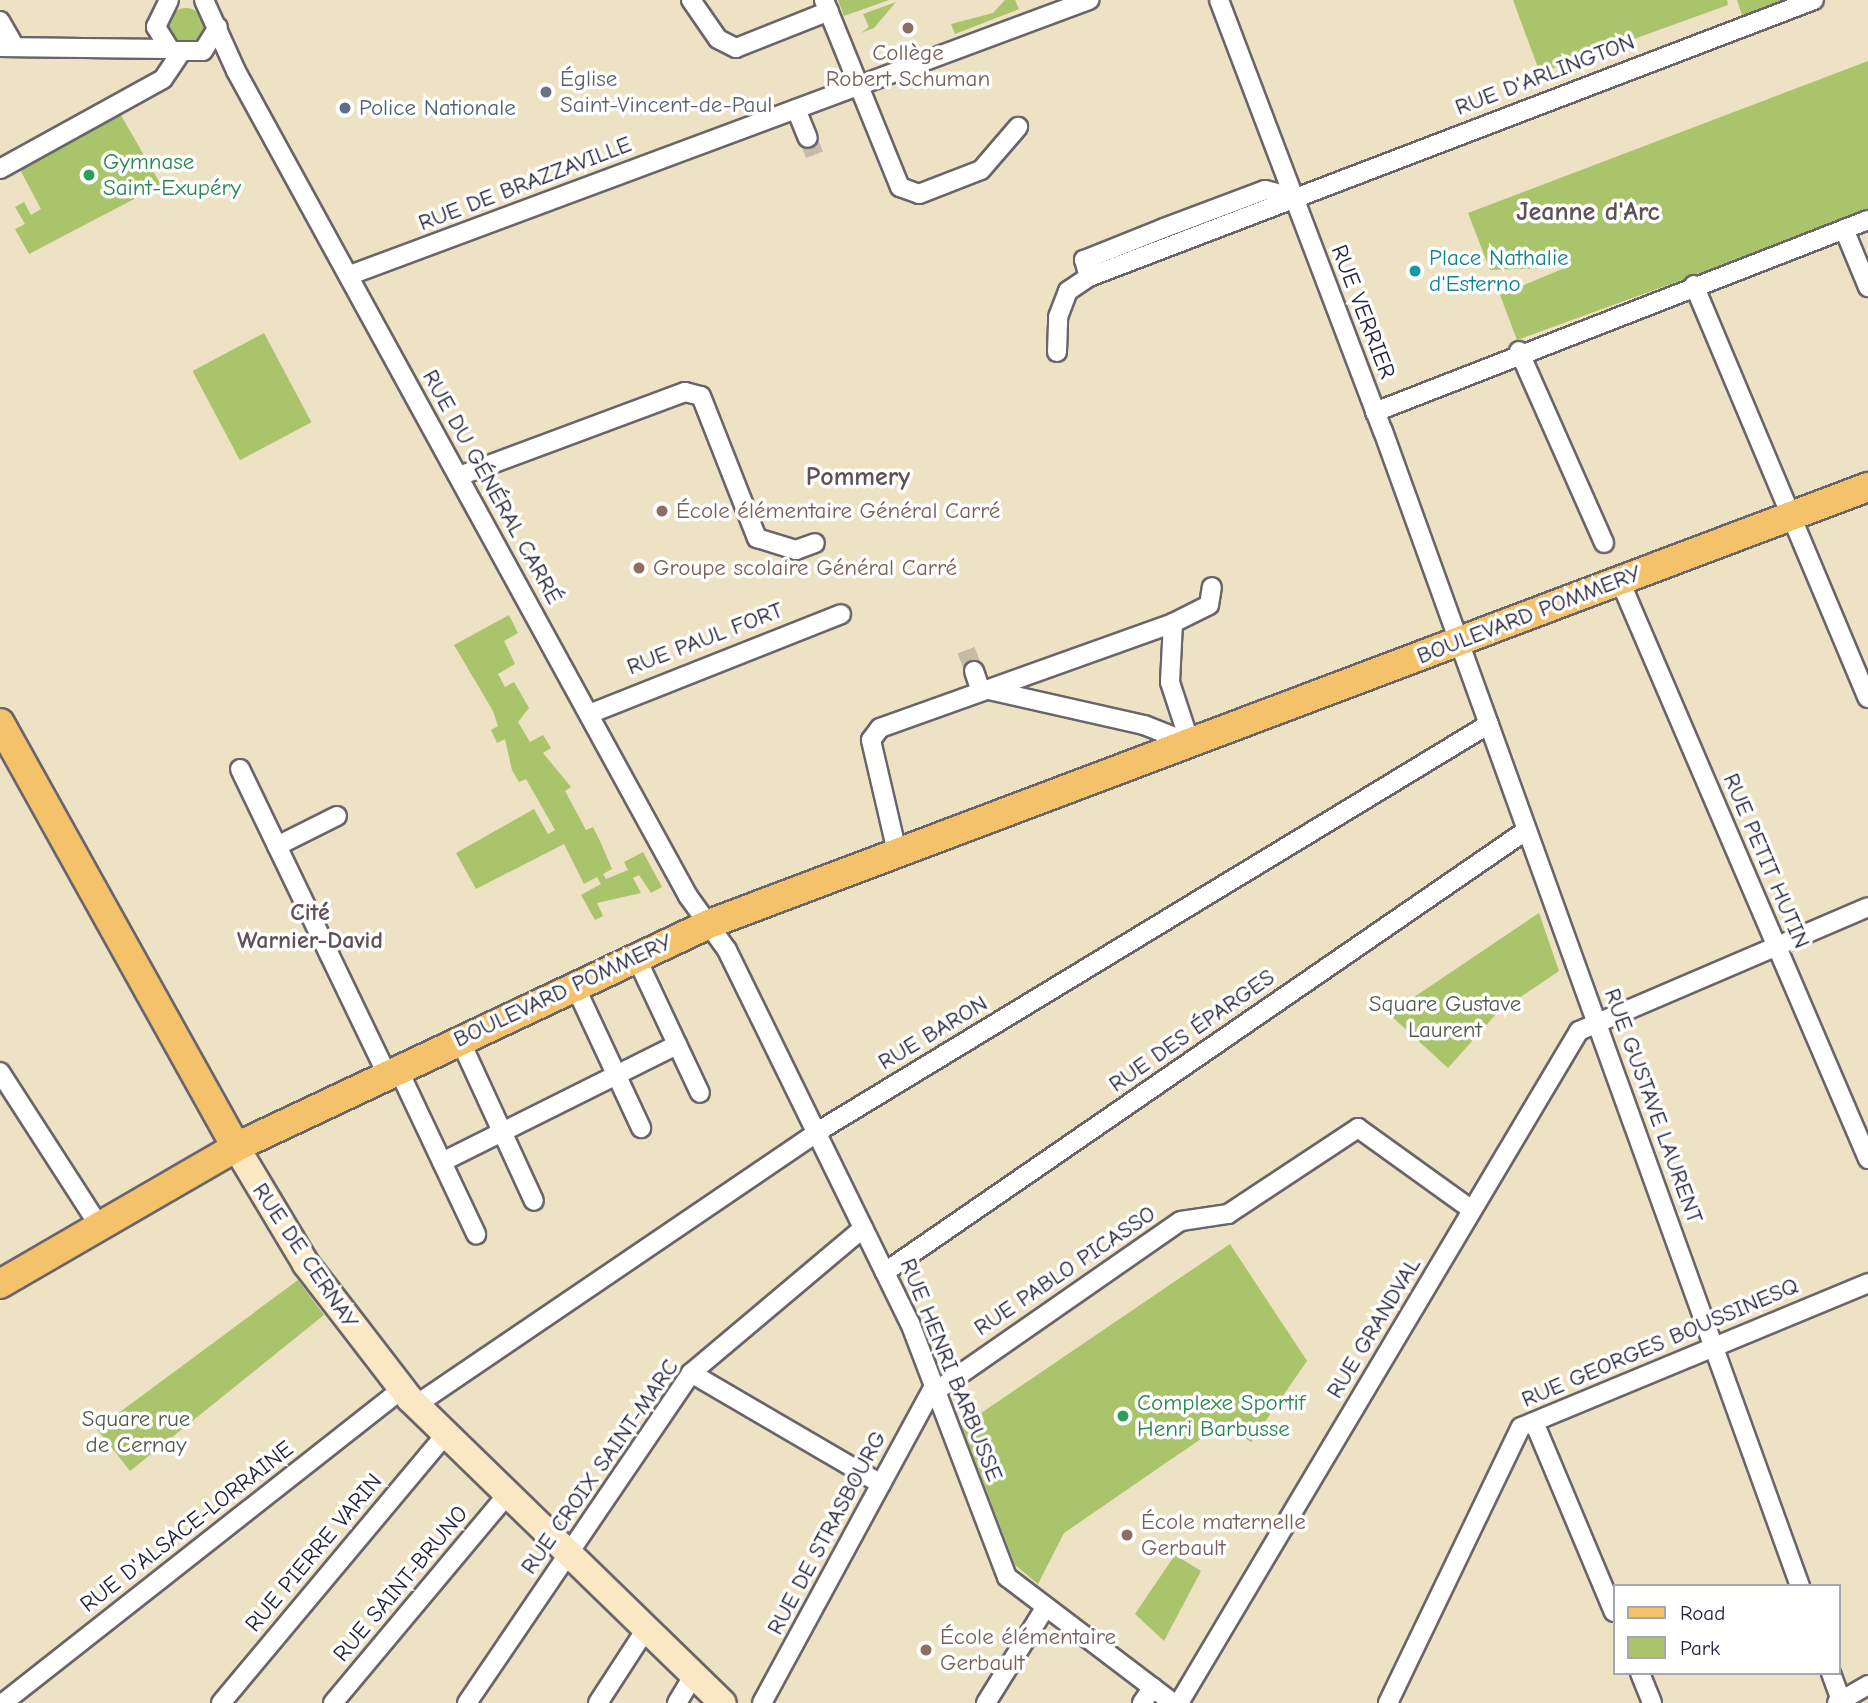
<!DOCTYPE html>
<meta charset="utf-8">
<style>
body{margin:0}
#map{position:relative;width:1868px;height:1703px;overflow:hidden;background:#ede2c3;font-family:"Comic Neue",sans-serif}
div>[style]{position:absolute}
.green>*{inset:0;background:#a9c46a;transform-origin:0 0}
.round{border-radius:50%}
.street-tunnel>*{height:18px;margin-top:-9px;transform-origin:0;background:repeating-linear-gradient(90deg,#c4bca8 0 18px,transparent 0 27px)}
.roads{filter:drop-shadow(2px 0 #69656b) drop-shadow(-2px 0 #69656b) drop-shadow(0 2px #69656b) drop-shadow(0 -2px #69656b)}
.street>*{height:18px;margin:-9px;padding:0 9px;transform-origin:9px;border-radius:9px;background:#fff}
.secondary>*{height:26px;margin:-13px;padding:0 13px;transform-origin:13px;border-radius:13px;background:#fae7c3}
.primary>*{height:28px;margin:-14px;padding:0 14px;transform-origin:14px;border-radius:14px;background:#f3c26a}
.dots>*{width:19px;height:19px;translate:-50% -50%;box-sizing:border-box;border:4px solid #fff;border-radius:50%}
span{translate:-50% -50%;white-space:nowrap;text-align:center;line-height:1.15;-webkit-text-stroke:7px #fff;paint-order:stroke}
.education-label{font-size:23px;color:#785e54}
.left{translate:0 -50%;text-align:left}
.street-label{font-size:23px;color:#22223b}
.worship-label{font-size:23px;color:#5b616d}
.service-label{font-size:23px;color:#4e5e75}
.leisure-label{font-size:23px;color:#27864d}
.culture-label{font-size:23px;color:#0d838f}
.park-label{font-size:23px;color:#515b4b}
.neighbourhood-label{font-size:24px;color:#605158;font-weight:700}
.quarter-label{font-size:26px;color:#605158;font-weight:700}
.legend{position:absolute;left:1613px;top:1584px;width:228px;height:91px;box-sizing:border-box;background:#fff;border:2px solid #a7a7b1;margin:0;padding:9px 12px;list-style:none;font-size:21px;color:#22223b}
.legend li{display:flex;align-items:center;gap:14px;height:35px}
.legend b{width:35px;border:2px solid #a7a7b1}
</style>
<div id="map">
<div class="green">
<div style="clip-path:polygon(838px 0,889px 0,844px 16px)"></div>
<div style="clip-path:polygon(1005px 0,1015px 0,1019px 9px,955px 34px,951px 24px,993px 13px)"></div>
<div style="clip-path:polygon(1513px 0,1727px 0,1728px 5px,1540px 73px)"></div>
<div style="clip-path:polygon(1737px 0,1793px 0,1743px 18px)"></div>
<div style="clip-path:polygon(896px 2px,874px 28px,861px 33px,869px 27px,863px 14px)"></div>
<div class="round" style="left:168px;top:8px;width:36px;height:36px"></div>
<div style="clip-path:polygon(1868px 61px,1868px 212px,1517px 340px,1500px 295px,1567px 267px,1490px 270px,1468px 213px)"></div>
<div style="clip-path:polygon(118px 110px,161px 185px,29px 254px,15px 229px,25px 224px,15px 207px,24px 202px,31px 215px,41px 209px,18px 166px)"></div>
<div style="left:264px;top:333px;width:101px;height:81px;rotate:62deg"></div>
<div style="clip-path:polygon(509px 615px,518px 633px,504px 641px,515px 664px,498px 674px,505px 687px,514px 682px,529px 708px,518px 722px,530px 742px,543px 735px,551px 748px,543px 753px,571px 787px,565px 791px,586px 830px,593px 827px,600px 841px,612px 869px,603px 874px,606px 879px,628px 870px,624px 862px,643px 852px,662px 887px,651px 893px,639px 875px,633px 878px,641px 893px,597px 903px,603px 916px,595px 920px,581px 895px,601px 884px,597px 877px,584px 884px,564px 844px,476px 889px,456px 853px,534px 809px,548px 834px,555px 830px,526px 779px,519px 782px,512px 770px,505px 739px,497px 743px,491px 730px,498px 726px,493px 711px,454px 645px)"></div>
<div style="clip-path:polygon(1539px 913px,1559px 971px,1497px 1013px,1448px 1068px,1389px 1014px)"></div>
<div style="clip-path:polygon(1230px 1244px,1307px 1361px,1251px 1442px,1224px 1423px,1064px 1533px,1038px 1584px,1015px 1565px,962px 1426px)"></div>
<div style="clip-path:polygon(298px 1280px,324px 1315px,130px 1471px,97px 1429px)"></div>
<div style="clip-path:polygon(1175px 1555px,1201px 1571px,1164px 1641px,1135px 1614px)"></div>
</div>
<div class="street-tunnel">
<div style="left:808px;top:138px;width:25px;rotate:69deg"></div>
<div style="left:966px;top:650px;width:22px;rotate:69deg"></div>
</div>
<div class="roads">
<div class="street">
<div style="left:169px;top:0;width:30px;rotate:116deg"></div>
<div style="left:156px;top:27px;width:28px;rotate:58deg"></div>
<div style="left:171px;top:51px;width:32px"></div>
<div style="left:203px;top:51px;width:28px;rotate:-58deg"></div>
<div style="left:204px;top:0;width:78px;rotate:65.7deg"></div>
<div style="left:236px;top:71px;width:941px;rotate:61.28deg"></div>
<div style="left:688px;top:896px;width:67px;rotate:54.2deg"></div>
<div style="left:727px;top:950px;width:415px;rotate:63.9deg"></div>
<div style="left:910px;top:1323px;width:272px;rotate:69.1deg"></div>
<div style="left:1007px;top:1577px;width:208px;rotate:37.2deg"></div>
<div style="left:691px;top:0;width:47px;rotate:55.3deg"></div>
<div style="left:718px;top:39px;width:20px;rotate:27deg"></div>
<div style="left:736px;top:48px;width:100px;rotate:-21.7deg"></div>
<div style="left:824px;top:0;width:202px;rotate:67.9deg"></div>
<div style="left:900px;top:187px;width:20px;rotate:20deg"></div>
<div style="left:919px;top:194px;width:66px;rotate:-21.2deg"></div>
<div style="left:981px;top:170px;width:57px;rotate:-49.3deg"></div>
<div style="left:1219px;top:0;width:461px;rotate:69.2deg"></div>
<div style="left:1383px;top:431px;width:1228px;rotate:70.15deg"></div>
<div style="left:0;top:21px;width:30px;rotate:60deg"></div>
<div style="left:0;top:47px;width:167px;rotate:0.7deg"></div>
<div style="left:796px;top:109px;width:31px;rotate:68deg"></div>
<div style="left:0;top:169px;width:186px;rotate:-28.9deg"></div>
<div style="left:163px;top:79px;width:29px;rotate:-56deg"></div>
<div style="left:1844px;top:229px;width:63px;rotate:67.5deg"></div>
<div style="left:350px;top:275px;width:789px;rotate:-20.41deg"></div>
<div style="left:1089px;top:277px;width:18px;rotate:-106deg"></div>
<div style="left:1084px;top:260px;width:86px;rotate:-21.8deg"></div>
<div style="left:1164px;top:228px;width:108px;rotate:-20.6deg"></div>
<div style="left:1265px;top:190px;width:29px;rotate:14deg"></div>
<div style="left:1694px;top:285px;width:448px;rotate:67.2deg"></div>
<div style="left:1519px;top:351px;width:210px;rotate:66.1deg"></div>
<div style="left:1057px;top:352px;width:35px;rotate:-88deg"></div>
<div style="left:1058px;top:317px;width:28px;rotate:-69deg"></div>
<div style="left:1068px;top:291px;width:25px;rotate:-34deg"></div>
<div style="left:1089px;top:277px;width:776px;rotate:-20.91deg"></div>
<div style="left:1375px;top:412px;width:529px;rotate:-21.28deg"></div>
<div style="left:459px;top:476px;width:241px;rotate:-20.4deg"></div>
<div style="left:685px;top:392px;width:16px;rotate:14deg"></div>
<div style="left:701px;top:396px;width:153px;rotate:68.5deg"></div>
<div style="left:757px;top:538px;width:41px;rotate:17.1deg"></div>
<div style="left:796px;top:550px;width:20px;rotate:-20deg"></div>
<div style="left:1620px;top:581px;width:629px;rotate:66.78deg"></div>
<div style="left:974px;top:671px;width:18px;rotate:71deg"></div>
<div style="left:980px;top:688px;width:168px;rotate:12.7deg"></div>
<div style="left:1144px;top:725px;width:49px;rotate:21.4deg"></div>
<div style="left:1190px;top:743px;width:64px;rotate:-108.2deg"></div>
<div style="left:1170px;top:682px;width:59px;rotate:-87.1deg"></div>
<div style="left:589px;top:714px;width:271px;rotate:-21.6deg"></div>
<div style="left:240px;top:769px;width:339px;rotate:64.3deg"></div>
<div style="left:277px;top:846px;width:67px;rotate:-26.6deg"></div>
<div style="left:897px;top:852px;width:115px;rotate:-103.1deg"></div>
<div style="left:871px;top:740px;width:15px;rotate:-53deg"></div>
<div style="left:880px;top:728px;width:311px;rotate:-19.7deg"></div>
<div style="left:1173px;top:623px;width:40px;rotate:-26.6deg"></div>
<div style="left:1209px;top:605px;width:18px;rotate:-81deg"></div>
<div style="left:636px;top:957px;width:150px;rotate:64.8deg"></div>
<div style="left:574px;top:984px;width:159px;rotate:65deg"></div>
<div style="left:459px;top:1038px;width:179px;rotate:65.3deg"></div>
<div style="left:398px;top:1069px;width:183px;rotate:64.7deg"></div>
<div style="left:0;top:1072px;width:181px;rotate:57.2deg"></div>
<div style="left:442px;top:1162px;width:263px;rotate:-26.5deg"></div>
<div style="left:885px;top:1272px;width:779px;rotate:-34.55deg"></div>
<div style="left:691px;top:1373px;width:220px;rotate:30.3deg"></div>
<div style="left:936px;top:1391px;width:298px;rotate:-34.8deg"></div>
<div style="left:1181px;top:1221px;width:48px;rotate:-8.5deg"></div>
<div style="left:1228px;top:1214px;width:156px;rotate:-33.5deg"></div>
<div style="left:1358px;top:1128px;width:140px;rotate:35.7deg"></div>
<div style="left:416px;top:1405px;width:485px;rotate:-34.2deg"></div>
<div style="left:817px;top:1132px;width:786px;rotate:-31.26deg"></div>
<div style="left:1534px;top:1422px;width:206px;rotate:67.2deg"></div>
<div style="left:1640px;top:1673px;width:32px;rotate:68deg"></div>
<div style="left:1831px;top:1673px;width:32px;rotate:70deg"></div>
<div style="left:3px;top:1703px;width:508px;rotate:-38.2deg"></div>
<div style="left:221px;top:1703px;width:349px;rotate:-50.1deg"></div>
<div style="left:333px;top:1703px;width:270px;rotate:-50.1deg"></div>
<div style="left:467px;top:1703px;width:399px;rotate:-55.8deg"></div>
<div style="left:691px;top:1373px;width:225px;rotate:-40.1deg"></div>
<div style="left:598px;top:1703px;width:88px;rotate:-57deg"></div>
<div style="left:677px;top:1703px;width:33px;rotate:-59deg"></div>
<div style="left:762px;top:1703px;width:361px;rotate:-61.5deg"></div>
<div style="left:986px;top:1703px;width:110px;rotate:-58.1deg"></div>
<div style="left:1142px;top:1703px;width:19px;rotate:-55deg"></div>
<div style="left:1179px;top:1703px;width:782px;rotate:-59.24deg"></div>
<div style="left:1579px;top:1031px;width:314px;rotate:-23.2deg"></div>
<div style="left:1388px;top:1703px;width:306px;rotate:-64.3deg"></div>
<div style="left:1521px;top:1427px;width:376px;rotate:-22.5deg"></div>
<div style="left:1837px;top:1703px;width:36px;rotate:-30deg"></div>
</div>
<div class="secondary">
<div style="left:236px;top:1147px;width:136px;rotate:59.1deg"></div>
<div style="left:306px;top:1264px;width:170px;rotate:52.4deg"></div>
<div style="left:410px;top:1399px;width:436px;rotate:44.2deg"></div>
</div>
<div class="primary">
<div style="left:0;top:723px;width:485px;rotate:60.9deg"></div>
<div style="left:0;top:1284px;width:273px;rotate:-30.1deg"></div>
<div style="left:236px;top:1147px;width:523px;rotate:-25.24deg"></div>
<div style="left:709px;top:924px;width:1239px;rotate:-20.66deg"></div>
</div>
</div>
<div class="dots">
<div style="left:908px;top:28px;background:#8d6e63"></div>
<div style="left:546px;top:92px;background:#6b7280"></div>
<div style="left:345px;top:108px;background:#5c6f8a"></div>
<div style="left:89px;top:175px;background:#2e9e5b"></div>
<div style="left:1415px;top:271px;background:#0f9aa8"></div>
<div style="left:662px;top:511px;background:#8d6e63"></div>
<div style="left:639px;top:568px;background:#8d6e63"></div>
<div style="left:1123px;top:1416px;background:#2e9e5b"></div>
<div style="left:1127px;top:1535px;background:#8d6e63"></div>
<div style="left:926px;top:1650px;background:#8d6e63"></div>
</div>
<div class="education-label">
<span style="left:908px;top:66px">Collège<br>Robert Schuman</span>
<span class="left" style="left:676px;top:511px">École élémentaire Général Carré</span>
<span class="left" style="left:653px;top:568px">Groupe scolaire Général Carré</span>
<span class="left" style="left:1141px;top:1535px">École maternelle<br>Gerbault</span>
<span class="left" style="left:940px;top:1650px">École élémentaire<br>Gerbault</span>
</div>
<div class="street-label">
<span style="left:1545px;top:75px;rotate:-21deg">RUE D'ARLINGTON</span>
<span style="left:525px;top:184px;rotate:-21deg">RUE DE BRAZZAVILLE</span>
<span style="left:1363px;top:312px;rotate:69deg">RUE VERRIER</span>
<span style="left:492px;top:487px;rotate:61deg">RUE DU GÉNÉRAL CARRÉ</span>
<span style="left:1529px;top:615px;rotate:-21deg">BOULEVARD POMMERY</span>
<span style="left:705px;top:639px;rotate:-21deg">RUE PAUL FORT</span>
<span style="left:1766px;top:861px;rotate:67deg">RUE PETIT HUTIN</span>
<span style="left:563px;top:991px;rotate:-25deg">BOULEVARD POMMERY</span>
<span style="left:1192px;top:1031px;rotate:-35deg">RUE DES ÉPARGES</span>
<span style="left:933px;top:1033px;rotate:-31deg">RUE BARON</span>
<span style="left:1653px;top:1106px;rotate:70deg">RUE GUSTAVE LAURENT</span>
<span style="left:305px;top:1256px;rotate:56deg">RUE DE CERNAY</span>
<span style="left:1065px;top:1271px;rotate:-34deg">RUE PABLO PICASSO</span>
<span style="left:1374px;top:1328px;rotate:-59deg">RUE GRANDVAL</span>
<span style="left:1660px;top:1343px;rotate:-23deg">RUE GEORGES BOUSSINESQ</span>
<span style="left:951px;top:1370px;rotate:68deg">RUE HENRI BARBUSSE</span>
<span style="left:600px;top:1467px;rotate:-55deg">RUE CROIX SAINT-MARC</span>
<span style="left:187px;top:1527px;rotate:-38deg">RUE D'ALSACE-LORRAINE</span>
<span style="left:827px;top:1533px;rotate:-62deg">RUE DE STRASBOURG</span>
<span style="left:314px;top:1553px;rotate:-50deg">RUE PIERRE VARIN</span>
<span style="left:401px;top:1584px;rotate:-50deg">RUE SAINT-BRUNO</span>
</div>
<div class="worship-label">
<span class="left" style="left:560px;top:92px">Église<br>Saint-Vincent-de-Paul</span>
</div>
<div class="service-label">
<span class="left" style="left:359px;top:108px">Police Nationale</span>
</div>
<div class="leisure-label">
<span class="left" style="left:103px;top:175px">Gymnase<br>Saint-Exupéry</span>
<span class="left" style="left:1137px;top:1416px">Complexe Sportif<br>Henri Barbusse</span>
</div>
<div class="culture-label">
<span class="left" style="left:1429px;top:271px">Place Nathalie<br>d'Esterno</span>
</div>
<div class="park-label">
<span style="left:1445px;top:1017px">Square Gustave<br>Laurent</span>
<span style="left:136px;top:1432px">Square rue<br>de Cernay</span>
</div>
<div class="neighbourhood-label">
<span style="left:310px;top:927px">Cité<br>Warnier-David</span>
</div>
<div class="quarter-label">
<span style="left:1588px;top:213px">Jeanne d'Arc</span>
<span style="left:858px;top:478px">Pommery</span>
</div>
<ul class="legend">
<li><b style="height:9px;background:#f3c26a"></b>Road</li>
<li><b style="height:19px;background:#a9c46a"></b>Park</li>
</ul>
</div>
